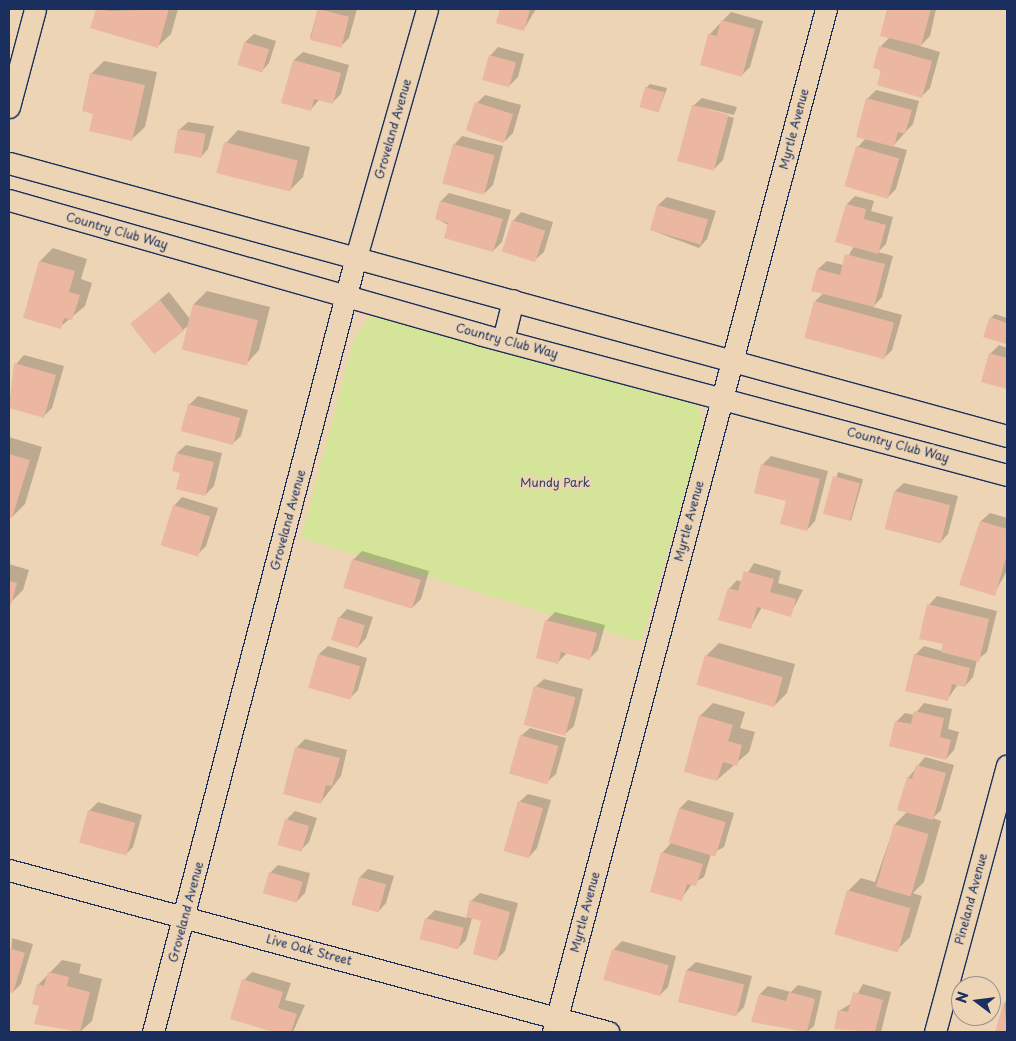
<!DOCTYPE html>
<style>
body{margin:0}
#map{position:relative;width:1016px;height:1041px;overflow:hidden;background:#ecd4b4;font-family:"Playpen Sans",sans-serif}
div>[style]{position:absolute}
.green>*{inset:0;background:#d4e599}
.shadow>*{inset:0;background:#0003;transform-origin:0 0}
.building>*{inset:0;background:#ebb7a1;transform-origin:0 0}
.roads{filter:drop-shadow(1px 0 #1b2f5e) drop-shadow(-1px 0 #1b2f5e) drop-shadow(0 1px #1b2f5e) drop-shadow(0 -1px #1b2f5e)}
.street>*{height:21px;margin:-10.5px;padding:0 10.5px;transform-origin:10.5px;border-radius:10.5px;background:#ecd4b4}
span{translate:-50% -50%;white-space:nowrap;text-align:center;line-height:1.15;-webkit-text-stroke:4.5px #ecd4b4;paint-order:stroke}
.street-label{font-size:12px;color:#1b2f5e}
.park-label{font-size:12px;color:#2e4164}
.frame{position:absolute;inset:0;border:10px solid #1b2f5e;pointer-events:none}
.north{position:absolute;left:951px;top:976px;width:50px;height:50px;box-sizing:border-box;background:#ecd4b4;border:1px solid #989292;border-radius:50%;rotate:285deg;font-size:14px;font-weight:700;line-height:20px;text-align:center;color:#1b2f5e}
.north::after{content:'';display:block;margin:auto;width:18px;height:22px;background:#1b2f5e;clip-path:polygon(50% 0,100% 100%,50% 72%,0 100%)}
</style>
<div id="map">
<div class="green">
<div style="clip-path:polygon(378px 306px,699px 390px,702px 435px,641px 642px,301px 538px,354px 339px)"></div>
</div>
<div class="shadow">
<div style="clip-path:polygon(97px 9px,178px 9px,171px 34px,158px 46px,92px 27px)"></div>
<div style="clip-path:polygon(318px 9px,357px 9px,349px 38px,341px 46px,310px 38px)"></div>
<div style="clip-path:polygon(502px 9px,536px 9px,524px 29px,498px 22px)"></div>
<div style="clip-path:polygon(889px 9px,936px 9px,930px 36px,920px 46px,940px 52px,930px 88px,921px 97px,875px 67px,881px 46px,890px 37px,882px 35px)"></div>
<div style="clip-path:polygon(731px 12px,763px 21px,750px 67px,742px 75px,701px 64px,710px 34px)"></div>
<div style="clip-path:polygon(254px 34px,276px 41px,269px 63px,261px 72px,238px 64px,245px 42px)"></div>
<div style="clip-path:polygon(498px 47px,524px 54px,518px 77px,510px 85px,490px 56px)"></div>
<div style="clip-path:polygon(303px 52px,349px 65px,341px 94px,332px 103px,320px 99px,311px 109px,294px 60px)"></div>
<div style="clip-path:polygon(104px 61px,157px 72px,145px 127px,132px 139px,94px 113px,91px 74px)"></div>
<div style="clip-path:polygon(650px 84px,667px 88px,659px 110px,646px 88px)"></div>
<div style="clip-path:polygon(876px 90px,919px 101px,913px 124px,893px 146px,907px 150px,896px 189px,887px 198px,858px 147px,866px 138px,867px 99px)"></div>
<div style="clip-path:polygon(485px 95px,521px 105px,513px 133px,505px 141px,477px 103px)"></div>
<div style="clip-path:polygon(702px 98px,737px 107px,734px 115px,697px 106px,734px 118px,723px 160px,714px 169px,693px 106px)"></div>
<div style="clip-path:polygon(188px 122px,214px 126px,208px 149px,200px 158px,179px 130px)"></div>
<div style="clip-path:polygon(238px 130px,310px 147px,303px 177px,290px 190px,226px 143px)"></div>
<div style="clip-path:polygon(462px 136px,503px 146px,493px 185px,485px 193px,454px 145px)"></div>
<div style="clip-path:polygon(449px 193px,511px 210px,502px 242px,493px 251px,436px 218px,441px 201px)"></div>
<div style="clip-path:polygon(855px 196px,874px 201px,871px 211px,893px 217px,886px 244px,878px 252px,893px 256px,882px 297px,873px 307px,902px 315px,892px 350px,883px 359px,815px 301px,824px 293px,818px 269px,827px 261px,843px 265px,854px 246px,847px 204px)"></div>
<div style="clip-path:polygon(667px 197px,716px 211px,707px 239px,699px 248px,651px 230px,658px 205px)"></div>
<div style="clip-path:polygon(521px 212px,553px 222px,544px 252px,535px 260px,513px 221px)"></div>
<div style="clip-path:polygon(53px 248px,87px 259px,81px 279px,92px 283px,85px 306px,60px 327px,40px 261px)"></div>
<div style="clip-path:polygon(207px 291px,270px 307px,259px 350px,247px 363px,189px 325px,183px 330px,132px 323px,169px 292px,190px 319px,194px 304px)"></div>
<div style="clip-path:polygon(995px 314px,1007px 318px,1005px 343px,991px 318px)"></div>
<div style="clip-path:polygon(999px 345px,1007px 348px,1007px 388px,983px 381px,990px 354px)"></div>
<div style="clip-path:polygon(24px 355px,64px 366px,52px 408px,44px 416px,9px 406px,16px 364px)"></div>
<div style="clip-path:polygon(198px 396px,248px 410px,241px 436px,232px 444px,189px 405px)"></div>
<div style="clip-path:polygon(9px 437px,42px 447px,25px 504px,12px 517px)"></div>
<div style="clip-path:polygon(186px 445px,222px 453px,214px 486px,205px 495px,177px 453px)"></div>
<div style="clip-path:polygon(771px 456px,828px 471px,815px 521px,807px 530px,762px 465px)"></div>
<div style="left:838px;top:472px;width:26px;height:43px;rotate:16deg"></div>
<div style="clip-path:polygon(904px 483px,958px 496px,948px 534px,940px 543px,886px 529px,895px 491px)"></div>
<div style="clip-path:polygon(182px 497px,218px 508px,206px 546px,198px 554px,174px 506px)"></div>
<div style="clip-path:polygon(990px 513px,1007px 518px,1007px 571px,994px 594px,960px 584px,981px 521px)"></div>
<div style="clip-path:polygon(362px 551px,429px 571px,421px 599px,412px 608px,345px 587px,354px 559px)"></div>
<div style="clip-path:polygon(754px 563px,781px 571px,778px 583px,803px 590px,790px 615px,762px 607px,750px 628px,729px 589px,737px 580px,742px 582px)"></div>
<div style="clip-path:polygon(9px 564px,29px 570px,23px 590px,10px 603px)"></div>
<div style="clip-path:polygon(937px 596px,997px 611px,987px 652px,977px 660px,973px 677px,965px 686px,958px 684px,947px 700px,915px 655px,924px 646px,942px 651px,944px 644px,929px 605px)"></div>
<div style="clip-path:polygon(347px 609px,373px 617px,366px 638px,358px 647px,339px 618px)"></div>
<div style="clip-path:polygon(555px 612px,605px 625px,598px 650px,590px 658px,567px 653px,558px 662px,546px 621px)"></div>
<div style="clip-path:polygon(719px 643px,795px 664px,787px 693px,774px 706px,706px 656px)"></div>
<div style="clip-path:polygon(328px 646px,367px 658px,358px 690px,349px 699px,319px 654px)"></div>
<div style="clip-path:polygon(544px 679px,583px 689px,574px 726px,565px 734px,535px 687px)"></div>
<div style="clip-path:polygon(713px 703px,745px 712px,740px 728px,755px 732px,749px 752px,717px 780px,700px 716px)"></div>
<div style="clip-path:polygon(924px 703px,952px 709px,948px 729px,959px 732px,954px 750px,946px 759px,896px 722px,905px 713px,914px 715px)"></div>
<div style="clip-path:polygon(530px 728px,566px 738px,556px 774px,547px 782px,521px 736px)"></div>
<div style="clip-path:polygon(305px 739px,347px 750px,341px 776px,321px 802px,284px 793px,297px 747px)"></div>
<div style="clip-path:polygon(925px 757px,954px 765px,941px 810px,933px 818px,941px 821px,924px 882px,913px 893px,922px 896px,910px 937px,897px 950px,848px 891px,861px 878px,875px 882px,895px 824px,908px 811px,908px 778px)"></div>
<div style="clip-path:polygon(528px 794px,551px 800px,537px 848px,529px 857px,519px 802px)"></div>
<div style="clip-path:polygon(688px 800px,734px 813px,724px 847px,711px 854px,704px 877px,692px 884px,681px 899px,662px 853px,672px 842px,680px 808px)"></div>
<div style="clip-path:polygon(98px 802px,142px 815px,133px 847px,125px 855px,89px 811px)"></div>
<div style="clip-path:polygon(295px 811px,317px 818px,309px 842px,300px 851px,287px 819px)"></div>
<div style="clip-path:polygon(278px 865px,310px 873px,305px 893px,297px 901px,270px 873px)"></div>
<div style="clip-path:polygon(368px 869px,394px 876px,386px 903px,378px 912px,352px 904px,360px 877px)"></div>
<div style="clip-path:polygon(480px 893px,518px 903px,505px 951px,497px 959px,483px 920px,472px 918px,466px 940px,457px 949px,421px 938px,427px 918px,435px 910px,467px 918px,471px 901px)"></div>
<div style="clip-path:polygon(12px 938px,33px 944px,21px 984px,13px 992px,9px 991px)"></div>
<div style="clip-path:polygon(622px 941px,676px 956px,668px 987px,660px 995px,605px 979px,614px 949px)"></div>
<div style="clip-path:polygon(62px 960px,81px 964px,79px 973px,102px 979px,92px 1021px,80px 1032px,36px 1023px,41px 1005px,38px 985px)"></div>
<div style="clip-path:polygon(696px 962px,752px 976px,744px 1007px,736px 1015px,680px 1001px,687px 970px)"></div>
<div style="clip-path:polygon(252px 972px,291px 983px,285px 1000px,305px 1005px,293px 1032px,277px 1032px,232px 1018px,244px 980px)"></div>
<div style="clip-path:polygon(863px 984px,891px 992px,881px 1032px,835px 1028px,839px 1011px,852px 1003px)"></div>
<div style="clip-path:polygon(798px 985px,822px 991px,814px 1026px,807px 1032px,753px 1021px,760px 994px,768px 986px,791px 992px)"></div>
<div style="clip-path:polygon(1007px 1000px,1007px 1032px,997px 1032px,1005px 1002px)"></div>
</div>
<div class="building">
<div style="clip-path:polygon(96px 9px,111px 11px,169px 9px,158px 48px,90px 28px)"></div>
<div style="left:318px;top:9px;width:32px;height:32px;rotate:14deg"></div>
<div style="clip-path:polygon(500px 9px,530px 9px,524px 31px,496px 23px)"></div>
<div style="clip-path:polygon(887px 9px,931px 9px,921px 46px,880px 36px)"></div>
<div style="clip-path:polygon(721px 20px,755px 29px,742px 77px,700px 65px,708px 34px,717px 36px)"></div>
<div style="left:244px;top:42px;width:26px;height:24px;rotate:16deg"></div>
<div style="clip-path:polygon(879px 46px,932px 61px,922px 98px,877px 85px,881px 70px,873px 68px)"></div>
<div style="left:489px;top:55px;width:28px;height:26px;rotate:15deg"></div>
<div style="clip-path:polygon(293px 60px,341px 73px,333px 104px,314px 99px,311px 111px,281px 103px)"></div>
<div style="clip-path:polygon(90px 73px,145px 85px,132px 141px,89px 131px,93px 114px,82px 111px)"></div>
<div style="left:645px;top:87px;width:20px;height:21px;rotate:15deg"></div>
<div style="clip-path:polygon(866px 98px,912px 110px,905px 134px,898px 132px,894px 147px,856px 137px)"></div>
<div style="left:475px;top:102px;width:40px;height:30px;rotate:18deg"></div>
<div style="left:692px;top:105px;width:38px;height:58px;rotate:15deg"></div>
<div style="left:178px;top:129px;width:28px;height:24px;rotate:10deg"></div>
<div style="left:224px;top:142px;width:76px;height:32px;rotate:14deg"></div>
<div style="left:453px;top:144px;width:43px;height:41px;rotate:15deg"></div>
<div style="left:856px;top:146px;width:45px;height:42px;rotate:16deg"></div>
<div style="clip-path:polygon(440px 201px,503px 219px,493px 252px,444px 238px,448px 223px,435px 219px)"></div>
<div style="clip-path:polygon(846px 204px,866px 209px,864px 219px,886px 225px,878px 254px,835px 242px)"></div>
<div style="left:657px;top:205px;width:53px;height:26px;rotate:16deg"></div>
<div style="left:512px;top:220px;width:35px;height:33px;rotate:18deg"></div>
<div style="clip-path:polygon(845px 254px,885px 264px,874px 307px,811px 291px,817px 269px,840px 275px)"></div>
<div style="clip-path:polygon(39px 261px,75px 271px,69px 292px,80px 295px,72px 320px,64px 318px,61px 329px,23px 318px)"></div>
<div style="left:160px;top:300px;width:39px;height:38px;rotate:52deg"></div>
<div style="left:814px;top:301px;width:83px;height:38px;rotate:15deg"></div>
<div style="left:193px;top:304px;width:67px;height:47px;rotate:14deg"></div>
<div style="clip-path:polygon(990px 317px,1007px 323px,1006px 344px,983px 337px)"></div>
<div style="clip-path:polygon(989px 353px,1007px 358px,1007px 389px,981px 382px)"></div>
<div style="clip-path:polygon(14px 363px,56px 375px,44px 418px,9px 408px)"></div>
<div style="left:188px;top:404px;width:54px;height:28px;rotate:15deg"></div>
<div style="clip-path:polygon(176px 453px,214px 462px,205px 496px,176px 489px,180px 473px,172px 471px)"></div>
<div style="clip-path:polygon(9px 454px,30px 460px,12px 518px,9px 517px)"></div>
<div style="clip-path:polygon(761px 464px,820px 479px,807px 531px,780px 524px,786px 501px,754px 493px)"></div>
<div style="left:833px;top:476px;width:28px;height:39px;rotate:15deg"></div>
<div style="left:894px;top:491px;width:58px;height:39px;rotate:14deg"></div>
<div style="left:173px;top:505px;width:39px;height:42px;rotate:17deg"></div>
<div style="clip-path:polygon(980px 521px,1007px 529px,1007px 554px,995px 596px,959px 585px)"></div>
<div style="left:352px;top:559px;width:72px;height:30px;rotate:17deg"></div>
<div style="clip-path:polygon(744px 571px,774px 579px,770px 592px,796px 599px,791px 617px,757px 607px,751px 629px,718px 620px,728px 588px,738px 591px)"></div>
<div style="clip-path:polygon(9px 581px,17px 583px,11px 605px,9px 604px)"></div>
<div style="clip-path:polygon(927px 604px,989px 619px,979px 662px,941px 652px,943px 644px,919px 639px)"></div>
<div style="left:338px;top:617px;width:28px;height:24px;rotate:17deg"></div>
<div style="clip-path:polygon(545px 620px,597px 633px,590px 660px,561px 652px,558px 664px,536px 658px)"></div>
<div style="left:318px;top:654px;width:44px;height:35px;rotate:16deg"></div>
<div style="clip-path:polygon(914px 654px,970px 668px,965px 687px,952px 684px,948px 701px,905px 691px)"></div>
<div style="left:705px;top:655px;width:81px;height:31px;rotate:16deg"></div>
<div style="left:534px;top:686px;width:43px;height:40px;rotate:15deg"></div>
<div style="clip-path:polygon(914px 711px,944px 718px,940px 737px,951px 740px,946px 760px,889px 746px,895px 721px,911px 724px)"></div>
<div style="clip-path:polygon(699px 715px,733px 725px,728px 741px,742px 745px,737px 766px,723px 762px,717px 781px,684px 772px)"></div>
<div style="left:520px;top:735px;width:40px;height:40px;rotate:16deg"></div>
<div style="clip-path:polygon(295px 747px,340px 758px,332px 786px,326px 785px,321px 804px,283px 794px)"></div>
<div style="clip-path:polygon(916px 765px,946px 773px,933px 820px,897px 810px,907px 777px,912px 779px)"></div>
<div style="left:518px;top:801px;width:26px;height:52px;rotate:16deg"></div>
<div style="left:679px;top:808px;width:49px;height:36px;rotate:17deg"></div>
<div style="left:88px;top:810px;width:49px;height:34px;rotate:15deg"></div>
<div style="left:285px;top:819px;width:25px;height:27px;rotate:16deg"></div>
<div style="left:894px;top:824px;width:36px;height:65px;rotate:16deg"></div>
<div style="clip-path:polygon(661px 852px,703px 864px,696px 886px,687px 884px,682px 901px,650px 892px)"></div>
<div style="left:269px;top:872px;width:35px;height:22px;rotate:16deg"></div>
<div style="left:359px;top:877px;width:28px;height:29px;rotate:15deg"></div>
<div style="left:847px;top:890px;width:66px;height:46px;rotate:16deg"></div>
<div style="clip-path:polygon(470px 900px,510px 912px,497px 961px,473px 954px,481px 921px,466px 917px)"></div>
<div style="left:425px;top:918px;width:40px;height:22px;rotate:14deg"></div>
<div style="clip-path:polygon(9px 948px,25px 953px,13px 993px,9px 992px)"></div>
<div style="left:612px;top:949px;width:59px;height:32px;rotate:16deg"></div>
<div style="left:686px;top:970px;width:60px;height:33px;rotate:14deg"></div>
<div style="clip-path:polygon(48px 972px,69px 977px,67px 986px,90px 992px,80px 1032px,34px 1024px,39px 1006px,32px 1004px,37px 984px,44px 986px)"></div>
<div style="clip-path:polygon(242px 979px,283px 992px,278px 1008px,297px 1014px,291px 1032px,273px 1032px,230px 1019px)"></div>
<div style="clip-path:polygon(789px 992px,815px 999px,807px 1032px,751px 1022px,759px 994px,786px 1001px)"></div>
<div style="clip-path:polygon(853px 992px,883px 1000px,875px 1032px,834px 1029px,838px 1010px,848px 1012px)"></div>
<div style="clip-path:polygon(1004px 1001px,1007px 1032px,995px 1032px)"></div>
</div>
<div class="roads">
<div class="street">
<div style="left:9px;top:107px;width:101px;rotate:-75.1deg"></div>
<div style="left:9px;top:163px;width:1035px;rotate:15.3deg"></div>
<div style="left:9px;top:200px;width:489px;rotate:15.9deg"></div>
<div style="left:479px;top:334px;width:547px;rotate:14.95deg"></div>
<div style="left:503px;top:340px;width:41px;rotate:-76deg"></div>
<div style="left:9px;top:870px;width:621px;rotate:15.13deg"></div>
<div style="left:153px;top:1032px;width:801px;rotate:-75.32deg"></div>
<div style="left:356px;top:257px;width:258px;rotate:-74deg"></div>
<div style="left:553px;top:1032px;width:1059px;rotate:-75.06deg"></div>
<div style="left:935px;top:1032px;width:276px;rotate:-74.9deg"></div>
</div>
</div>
<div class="street-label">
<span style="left:393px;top:129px;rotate:-74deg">Groveland Avenue</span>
<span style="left:794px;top:129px;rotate:-75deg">Myrtle Avenue</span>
<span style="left:117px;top:231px;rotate:16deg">Country Club Way</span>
<span style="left:507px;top:341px;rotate:15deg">Country Club Way</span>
<span style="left:898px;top:445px;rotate:15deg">Country Club Way</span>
<span style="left:288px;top:520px;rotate:-75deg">Groveland Avenue</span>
<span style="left:689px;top:521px;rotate:-75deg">Myrtle Avenue</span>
<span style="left:971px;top:899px;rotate:-75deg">Pineland Avenue</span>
<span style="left:186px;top:912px;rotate:-75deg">Groveland Avenue</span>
<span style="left:585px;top:912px;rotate:-75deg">Myrtle Avenue</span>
<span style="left:309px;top:950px;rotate:15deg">Live Oak Street</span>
</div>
<div class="park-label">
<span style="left:555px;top:483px">Mundy Park</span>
</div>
<div class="frame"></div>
<div class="north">N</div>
</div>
